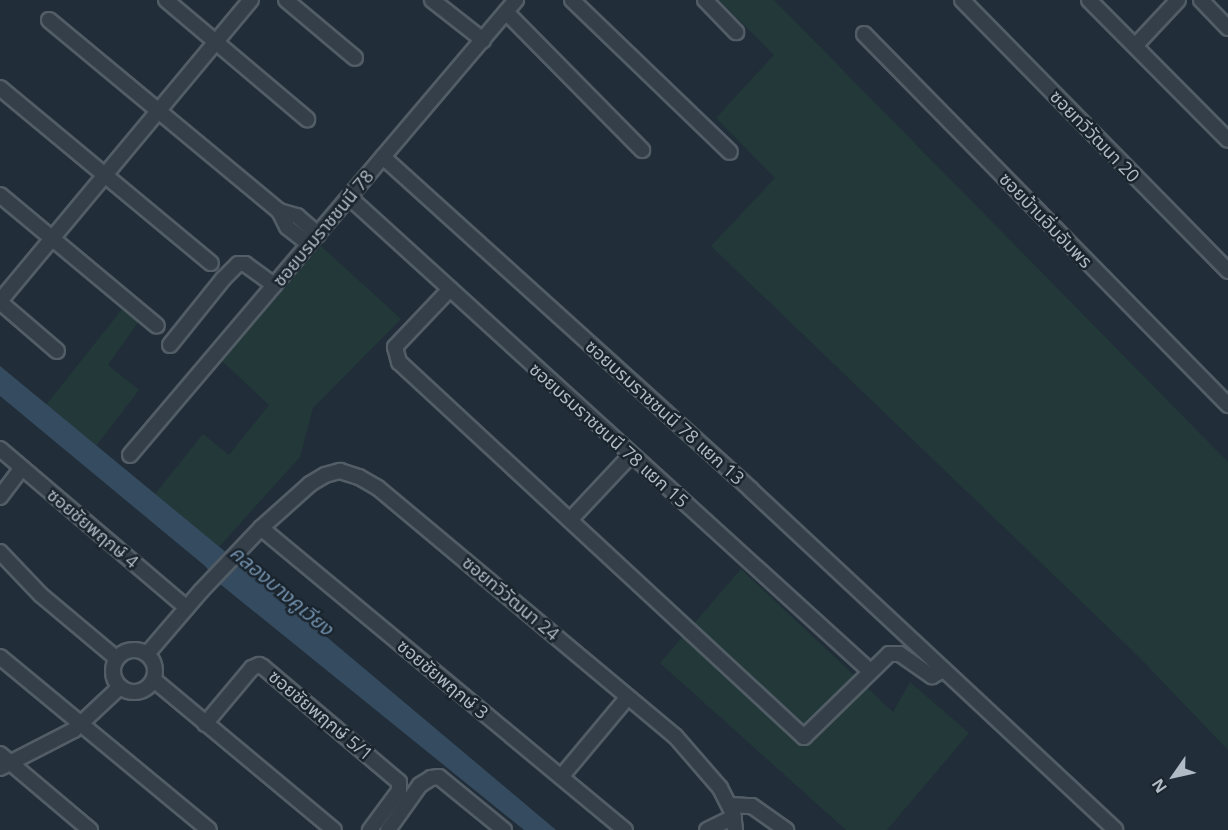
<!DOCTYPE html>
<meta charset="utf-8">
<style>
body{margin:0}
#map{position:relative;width:1228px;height:830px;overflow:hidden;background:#212d38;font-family:"Open Sans","Noto Sans Thai",sans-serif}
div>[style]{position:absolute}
.green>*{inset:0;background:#233939}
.water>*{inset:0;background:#354b5f}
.roads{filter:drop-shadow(2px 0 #525d66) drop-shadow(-2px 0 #525d66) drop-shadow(0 2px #525d66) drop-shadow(0 -2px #525d66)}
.minor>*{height:14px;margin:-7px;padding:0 7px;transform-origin:7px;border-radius:7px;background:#353f49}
.minor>.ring{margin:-7px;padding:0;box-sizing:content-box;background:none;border:14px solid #353f49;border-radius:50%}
span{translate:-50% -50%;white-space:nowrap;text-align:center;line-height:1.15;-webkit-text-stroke:5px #1a242d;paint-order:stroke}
.street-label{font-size:18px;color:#afbac5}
.water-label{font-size:20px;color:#708ea9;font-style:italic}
.north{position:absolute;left:1144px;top:746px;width:60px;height:60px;-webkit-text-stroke:4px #1a242d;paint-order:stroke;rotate:236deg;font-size:16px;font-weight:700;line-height:24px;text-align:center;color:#afbac5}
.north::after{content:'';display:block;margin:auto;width:21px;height:27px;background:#afbac5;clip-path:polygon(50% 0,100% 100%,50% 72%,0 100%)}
</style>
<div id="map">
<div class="green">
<div style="clip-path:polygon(719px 0,774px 0,1228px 462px,1228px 750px,1138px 656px,711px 246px,775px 178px,716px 118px,774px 55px)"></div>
<div style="clip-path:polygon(321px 246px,401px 319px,313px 408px,300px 457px,219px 547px,155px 494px,203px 434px,229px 455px,269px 405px,222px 361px)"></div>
<div style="clip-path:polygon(123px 308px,139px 321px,108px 365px,139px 390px,96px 446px,46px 405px)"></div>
<div style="clip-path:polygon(741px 569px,893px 712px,910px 682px,969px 733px,887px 830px,846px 830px,660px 663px)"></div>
</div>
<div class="water">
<div style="clip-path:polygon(0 366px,239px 563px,556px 830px,524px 830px,220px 584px,205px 566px,0 396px)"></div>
</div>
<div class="roads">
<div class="minor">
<div style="left:166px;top:0;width:185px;rotate:40.2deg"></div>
<div style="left:286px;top:0;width:90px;rotate:40deg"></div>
<div style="left:432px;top:0;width:65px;rotate:38.1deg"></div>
<div style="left:572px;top:0;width:219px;rotate:43.9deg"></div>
<div style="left:705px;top:0;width:45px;rotate:45.9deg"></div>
<div style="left:962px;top:0;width:380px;rotate:45.5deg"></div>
<div style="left:1089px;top:0;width:197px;rotate:45.2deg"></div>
<div style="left:1201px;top:0;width:39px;rotate:46deg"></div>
<div style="left:506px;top:12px;width:194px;rotate:45.4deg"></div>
<div style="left:49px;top:20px;width:299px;rotate:39.7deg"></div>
<div style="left:279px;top:211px;width:18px;rotate:63deg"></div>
<div style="left:287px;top:227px;width:28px;rotate:38deg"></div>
<div style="left:864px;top:34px;width:520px;rotate:45.55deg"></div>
<div style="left:1135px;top:46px;width:63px;rotate:-46.9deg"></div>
<div style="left:0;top:88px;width:274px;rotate:39.7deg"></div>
<div style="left:383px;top:157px;width:496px;rotate:42.1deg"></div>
<div style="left:751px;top:490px;width:498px;rotate:43deg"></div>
<div style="left:0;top:195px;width:204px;rotate:39.8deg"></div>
<div style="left:349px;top:197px;width:704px;rotate:42.3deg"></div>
<div style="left:279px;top:211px;width:19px;rotate:16deg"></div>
<div style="left:297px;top:216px;width:28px;rotate:41deg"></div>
<div style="left:450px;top:289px;width:80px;rotate:133.5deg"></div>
<div style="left:395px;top:347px;width:16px;rotate:75deg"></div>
<div style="left:399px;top:362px;width:552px;rotate:42.8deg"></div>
<div style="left:804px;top:737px;width:119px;rotate:-44.3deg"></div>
<div style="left:889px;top:654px;width:11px"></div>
<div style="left:900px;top:654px;width:39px;rotate:35deg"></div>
<div style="left:932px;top:676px;width:13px;rotate:-27deg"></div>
<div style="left:0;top:301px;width:392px;rotate:-50.2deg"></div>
<div style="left:0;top:302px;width:75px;rotate:40.7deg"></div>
<div style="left:170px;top:345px;width:85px;rotate:-51.2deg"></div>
<div style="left:223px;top:279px;width:21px;rotate:-45deg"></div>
<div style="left:238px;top:264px;width:7px"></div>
<div style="left:245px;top:264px;width:36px;rotate:36deg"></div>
<div style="left:0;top:449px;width:245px;rotate:40.4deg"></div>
<div style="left:130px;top:455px;width:597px;rotate:-49.69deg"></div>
<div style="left:0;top:497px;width:36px;rotate:-53deg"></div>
<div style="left:570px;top:520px;width:89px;rotate:-46.8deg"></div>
<div style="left:261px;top:528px;width:473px;rotate:39.7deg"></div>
<div style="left:0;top:552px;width:59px;rotate:46.4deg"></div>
<div style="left:41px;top:595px;width:98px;rotate:40deg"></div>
<div class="ring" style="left:113px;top:650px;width:28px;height:28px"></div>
<div style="left:147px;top:654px;width:83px;rotate:-49.4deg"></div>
<div style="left:201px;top:591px;width:87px;rotate:-46.4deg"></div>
<div style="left:261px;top:528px;width:66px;rotate:-41.9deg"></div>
<div style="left:310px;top:484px;width:17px;rotate:-31deg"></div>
<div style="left:325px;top:475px;width:16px;rotate:-15deg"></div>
<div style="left:340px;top:471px;width:20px;rotate:18deg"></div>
<div style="left:359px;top:477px;width:22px;rotate:30deg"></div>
<div style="left:378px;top:488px;width:387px;rotate:39.9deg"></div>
<div style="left:675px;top:736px;width:69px;rotate:49.1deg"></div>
<div style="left:720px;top:788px;width:28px;rotate:63deg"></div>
<div style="left:733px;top:813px;width:17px;rotate:83deg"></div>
<div style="left:0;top:657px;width:271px;rotate:39.6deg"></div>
<div style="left:154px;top:680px;width:234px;rotate:39.8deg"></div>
<div style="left:205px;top:724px;width:73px;rotate:-50deg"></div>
<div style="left:252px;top:668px;width:8px;rotate:-23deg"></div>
<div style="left:259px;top:665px;width:4px;rotate:27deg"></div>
<div style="left:263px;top:667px;width:178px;rotate:40.2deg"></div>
<div style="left:399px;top:782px;width:9px;rotate:90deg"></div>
<div style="left:399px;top:791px;width:49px;rotate:126.6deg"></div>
<div style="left:0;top:754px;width:118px;rotate:40.2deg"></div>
<div style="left:0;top:768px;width:83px;rotate:-27.2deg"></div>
<div style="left:74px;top:730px;width:63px;rotate:-43.1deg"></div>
<div style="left:561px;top:777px;width:104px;rotate:-50.1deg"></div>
<div style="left:730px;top:805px;width:22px;rotate:3deg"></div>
<div style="left:752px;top:806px;width:42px;rotate:35.2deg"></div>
<div style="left:388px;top:830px;width:55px;rotate:-54.6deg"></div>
<div style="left:420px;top:785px;width:13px;rotate:-32deg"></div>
<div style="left:431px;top:778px;width:8px;rotate:-7deg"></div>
<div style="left:439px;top:777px;width:84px;rotate:39.2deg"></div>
<div style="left:707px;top:830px;width:30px;rotate:-26deg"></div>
</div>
</div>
<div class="street-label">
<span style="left:1095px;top:136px;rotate:46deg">ซอยทวีวัฒนา 20</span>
<span style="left:1046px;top:220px;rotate:46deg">ซอยบ้านอิ่มอัมพร</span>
<span style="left:323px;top:228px;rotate:-50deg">ซอยบรมราชชนนี 78</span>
<span style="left:665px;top:412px;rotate:42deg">ซอยบรมราชชนนี 78 แยก 13</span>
<span style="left:609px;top:435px;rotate:42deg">ซอยบรมราชชนนี 78 แยก 15</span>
<span style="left:93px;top:528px;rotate:40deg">ซอยชัยพฤกษ์ 4</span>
<span style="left:511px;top:598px;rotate:40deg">ซอยทวีวัฒนา 24</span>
<span style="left:443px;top:679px;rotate:40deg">ซอยชัยพฤกษ์ 3</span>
<span style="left:321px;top:715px;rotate:40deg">ซอยชัยพฤกษ์ 5/1</span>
</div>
<div class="water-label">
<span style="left:282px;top:590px;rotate:40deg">คลองบางคูเวียง</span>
</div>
<div class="north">N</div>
</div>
